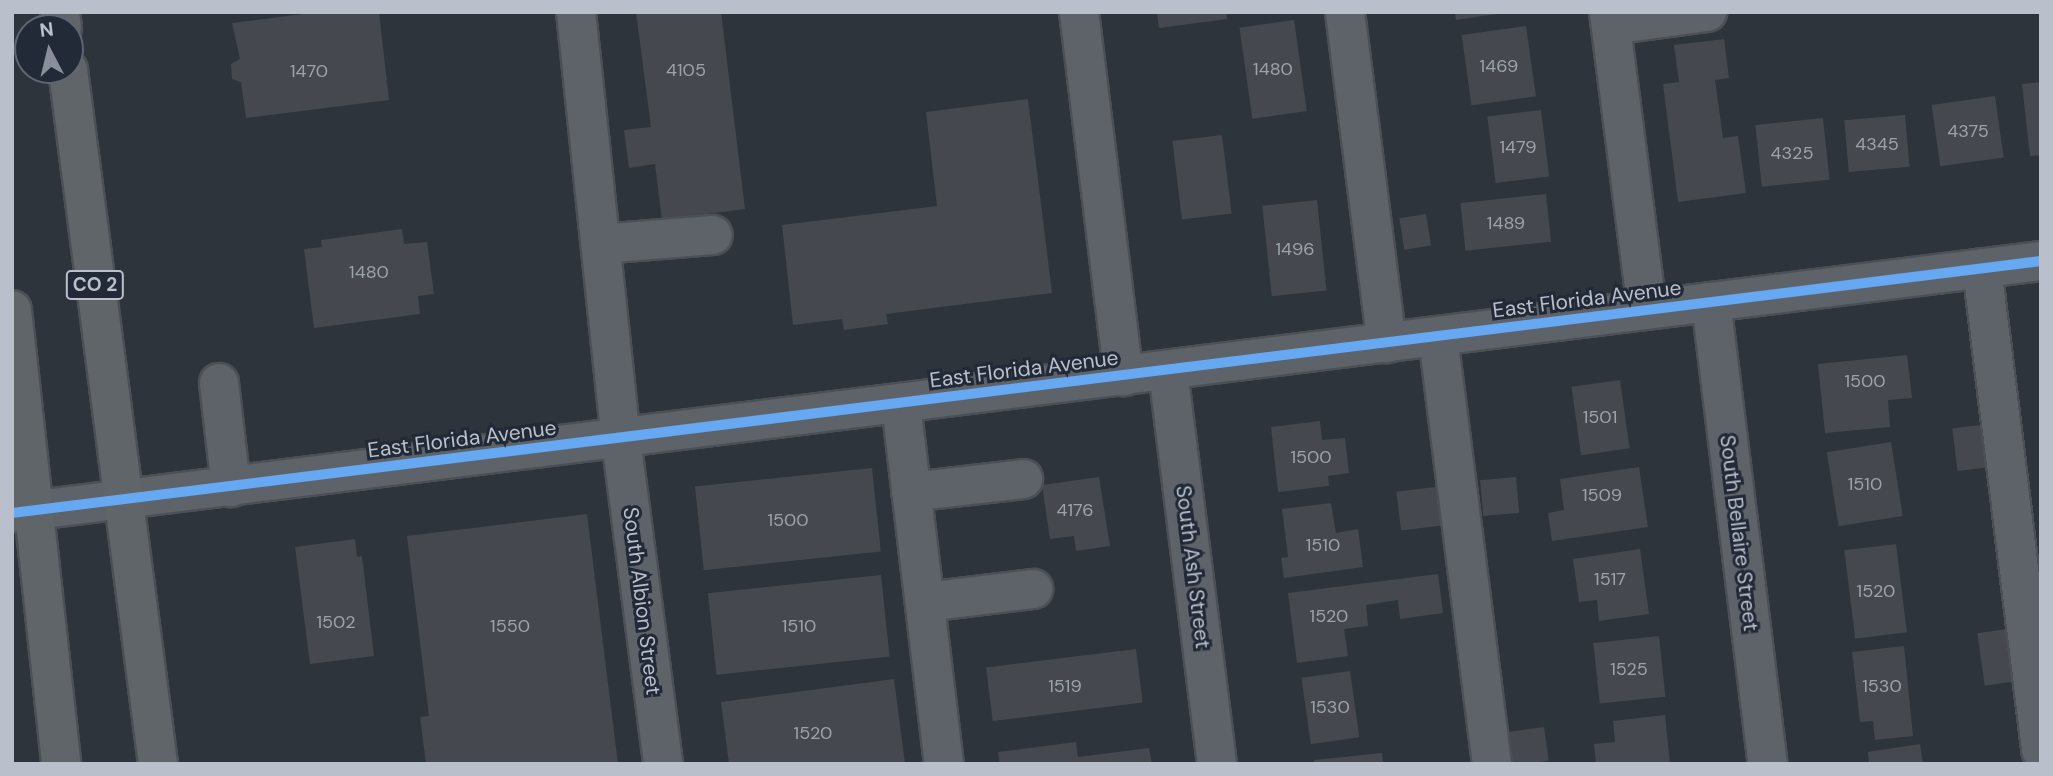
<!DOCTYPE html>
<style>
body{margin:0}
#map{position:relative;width:2053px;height:776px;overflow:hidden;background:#2e343b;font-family:"DM Sans",sans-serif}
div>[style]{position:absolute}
.building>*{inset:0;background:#45494f;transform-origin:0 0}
.roads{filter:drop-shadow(2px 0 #4c5056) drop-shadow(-2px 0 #4c5056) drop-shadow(0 2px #4c5056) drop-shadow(0 -2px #4c5056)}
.minor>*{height:38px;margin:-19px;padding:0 19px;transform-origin:19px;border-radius:19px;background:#5e6269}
.major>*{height:38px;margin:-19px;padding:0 19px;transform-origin:19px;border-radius:19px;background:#60656a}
.cycleway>*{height:10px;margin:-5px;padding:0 5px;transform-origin:5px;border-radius:5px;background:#66a8f1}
span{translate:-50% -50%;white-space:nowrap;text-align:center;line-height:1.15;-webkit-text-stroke:6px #212a36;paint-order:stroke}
.number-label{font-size:18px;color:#9ca2ac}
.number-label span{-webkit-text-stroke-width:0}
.shield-label span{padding:2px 5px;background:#212a36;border:2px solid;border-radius:5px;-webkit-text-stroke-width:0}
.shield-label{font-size:19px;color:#b9c0cb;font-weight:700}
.street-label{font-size:21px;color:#b9c0cb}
.frame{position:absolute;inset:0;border:14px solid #b9c0cb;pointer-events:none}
.north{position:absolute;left:14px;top:14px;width:70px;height:70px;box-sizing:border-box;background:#212a36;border:2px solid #5e6672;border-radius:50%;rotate:353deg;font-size:19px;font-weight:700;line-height:28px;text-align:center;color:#b9c0cb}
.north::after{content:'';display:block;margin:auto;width:24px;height:32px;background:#888f99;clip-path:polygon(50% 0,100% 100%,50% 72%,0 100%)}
</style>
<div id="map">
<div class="building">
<div style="clip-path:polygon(319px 12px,379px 12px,389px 100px,246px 118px,241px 82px,232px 79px,231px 64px,240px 59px,232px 23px)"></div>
<div style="clip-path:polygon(636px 12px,721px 12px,745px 209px,662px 220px,655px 164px,629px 168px,624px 130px,651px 127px)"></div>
<div style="clip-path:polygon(1157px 12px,1226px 12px,1227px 19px,1159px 28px)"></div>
<div style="clip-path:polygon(1455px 12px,1496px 12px,1496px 14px,1456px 20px)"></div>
<div style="left:1294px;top:20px;width:92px;height:55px;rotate:82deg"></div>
<div style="left:1526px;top:26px;width:71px;height:65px;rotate:82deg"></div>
<div style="clip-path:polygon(1724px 39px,1729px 78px,1715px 80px,1723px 138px,1738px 136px,1746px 193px,1678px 202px,1663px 84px,1679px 82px,1674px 45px)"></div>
<div style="clip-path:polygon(2041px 82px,2041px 155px,2030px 156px,2022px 84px)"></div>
<div style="left:1995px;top:96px;width:62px;height:64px;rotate:82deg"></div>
<div style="clip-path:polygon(1028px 99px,1052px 293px,886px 314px,888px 324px,844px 330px,842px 319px,793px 325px,782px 225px,937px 206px,926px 112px)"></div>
<div style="left:1541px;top:110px;width:67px;height:54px;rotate:83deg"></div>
<div style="left:1905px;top:115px;width:52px;height:61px;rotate:85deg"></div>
<div style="left:1823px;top:118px;width:62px;height:68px;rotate:84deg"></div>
<div style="left:1222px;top:135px;width:79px;height:50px;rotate:83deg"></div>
<div style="left:1546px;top:194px;width:48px;height:86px;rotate:84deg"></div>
<div style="left:1317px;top:200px;width:91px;height:55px;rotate:84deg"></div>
<div style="left:1426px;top:214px;width:32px;height:27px;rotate:81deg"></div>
<div style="clip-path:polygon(402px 229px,404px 244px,427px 242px,434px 294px,418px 296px,420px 314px,314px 328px,304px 249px,322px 247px,321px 240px)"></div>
<div style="clip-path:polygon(1907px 355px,1912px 398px,1888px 400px,1890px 427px,1825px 433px,1818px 364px)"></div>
<div style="left:1620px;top:380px;width:69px;height:49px;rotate:82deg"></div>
<div style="clip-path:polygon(1320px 421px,1322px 440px,1345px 438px,1349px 473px,1328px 476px,1329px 486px,1278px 492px,1271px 427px)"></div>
<div style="left:1988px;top:424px;width:43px;height:36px;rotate:83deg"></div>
<div style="left:1891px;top:442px;width:75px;height:65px;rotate:81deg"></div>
<div style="clip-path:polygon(1639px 467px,1648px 527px,1552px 541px,1548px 513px,1564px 510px,1560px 479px)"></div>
<div style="left:872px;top:468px;width:84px;height:178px;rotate:84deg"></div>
<div style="clip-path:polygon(1099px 477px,1110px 546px,1076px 551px,1074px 536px,1050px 539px,1042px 485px)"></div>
<div style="left:1516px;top:477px;width:36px;height:36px;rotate:85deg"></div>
<div style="left:1443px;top:486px;width:39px;height:47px;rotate:83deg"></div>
<div style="clip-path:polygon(1331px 503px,1336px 533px,1358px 529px,1363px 567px,1284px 578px,1281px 558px,1288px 557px,1282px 509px)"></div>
<div style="clip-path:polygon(587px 514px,618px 764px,426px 764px,420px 717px,429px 716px,407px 536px)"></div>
<div style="clip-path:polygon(355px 539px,357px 557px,362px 556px,374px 656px,310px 664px,295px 547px)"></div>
<div style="left:1896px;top:544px;width:89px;height:52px;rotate:83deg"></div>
<div style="clip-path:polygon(1640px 549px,1649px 614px,1599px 621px,1597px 600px,1579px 602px,1573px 559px)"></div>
<div style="clip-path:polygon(1438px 574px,1443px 613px,1400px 619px,1398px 600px,1366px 605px,1368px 626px,1344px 629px,1348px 656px,1297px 663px,1288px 593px)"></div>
<div style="left:881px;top:575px;width:82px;height:174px;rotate:84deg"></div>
<div style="left:2014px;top:628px;width:53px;height:37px;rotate:82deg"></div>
<div style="left:1659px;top:636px;width:61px;height:66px;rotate:84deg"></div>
<div style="clip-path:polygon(1904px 646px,1913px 736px,1875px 740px,1873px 721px,1860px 722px,1852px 652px)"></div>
<div style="left:1136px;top:649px;width:54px;height:151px;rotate:83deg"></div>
<div style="left:1350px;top:671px;width:67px;height:49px;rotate:82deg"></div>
<div style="clip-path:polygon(894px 679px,905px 764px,729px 764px,721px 702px)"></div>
<div style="clip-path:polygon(1665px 715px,1670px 764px,1596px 764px,1594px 744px,1615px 742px,1613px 721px)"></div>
<div style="left:1544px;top:727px;width:34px;height:41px;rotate:82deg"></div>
<div style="clip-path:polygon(1076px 742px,1078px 757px,1149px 748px,1152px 764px,1000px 764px,998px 752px)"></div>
<div style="clip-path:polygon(1920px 744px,1923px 764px,1869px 764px,1868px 752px)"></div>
<div style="clip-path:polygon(1382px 753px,1383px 764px,1315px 764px,1314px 760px)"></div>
</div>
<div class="roads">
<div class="minor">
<div style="left:576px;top:12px;width:429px;rotate:84deg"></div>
<div style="left:621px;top:439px;width:328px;rotate:82.6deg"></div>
<div style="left:1079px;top:12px;width:367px;rotate:83deg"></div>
<div style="left:1345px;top:12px;width:334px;rotate:82.8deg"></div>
<div style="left:1609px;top:12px;width:300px;rotate:82.7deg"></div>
<div style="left:1611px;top:25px;width:97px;rotate:-7.7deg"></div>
<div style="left:601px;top:244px;width:112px;rotate:-4.6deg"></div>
<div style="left:1982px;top:268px;width:486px;rotate:83deg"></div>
<div style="left:1711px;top:302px;width:466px;rotate:83deg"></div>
<div style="left:1438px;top:337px;width:430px;rotate:82.8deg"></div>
<div style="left:1168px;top:371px;width:396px;rotate:82.9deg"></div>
<div style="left:219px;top:383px;width:105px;rotate:83.4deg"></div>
<div style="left:901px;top:404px;width:363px;rotate:83.2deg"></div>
<div style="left:911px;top:492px;width:113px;rotate:-6.6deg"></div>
<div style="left:12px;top:513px;width:2045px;rotate:-7.08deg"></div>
<div style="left:925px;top:602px;width:109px;rotate:-6.9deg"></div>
</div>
<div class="major">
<div style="left:60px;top:12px;width:16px;rotate:83deg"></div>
<div style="left:68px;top:70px;width:700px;rotate:82.61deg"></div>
<div style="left:12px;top:310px;width:457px;rotate:83.8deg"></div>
</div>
</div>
<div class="cycleway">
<div style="left:12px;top:513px;width:2045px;rotate:-7.08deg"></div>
</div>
<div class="number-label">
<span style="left:1499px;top:66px">1469</span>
<span style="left:1273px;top:69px">1480</span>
<span style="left:686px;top:70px">4105</span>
<span style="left:309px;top:71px">1470</span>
<span style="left:1968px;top:131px">4375</span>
<span style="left:1877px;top:144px">4345</span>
<span style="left:1518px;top:147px">1479</span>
<span style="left:1792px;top:153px">4325</span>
<span style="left:1506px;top:223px">1489</span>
<span style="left:1295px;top:249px">1496</span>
<span style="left:369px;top:272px">1480</span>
<span style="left:1865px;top:381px">1500</span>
<span style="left:1600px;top:417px">1501</span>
<span style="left:1311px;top:457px">1500</span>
<span style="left:1865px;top:484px">1510</span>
<span style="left:1602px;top:495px">1509</span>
<span style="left:1075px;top:510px">4176</span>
<span style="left:788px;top:520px">1500</span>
<span style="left:1323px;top:545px">1510</span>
<span style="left:1610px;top:579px">1517</span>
<span style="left:1876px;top:591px">1520</span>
<span style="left:1329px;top:616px">1520</span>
<span style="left:336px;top:622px">1502</span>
<span style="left:510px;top:626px">1550</span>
<span style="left:799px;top:626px">1510</span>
<span style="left:1629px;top:669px">1525</span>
<span style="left:1065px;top:686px">1519</span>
<span style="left:1882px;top:686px">1530</span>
<span style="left:1330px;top:707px">1530</span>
<span style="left:813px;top:733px">1520</span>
</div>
<div class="shield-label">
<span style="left:95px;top:285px">CO 2</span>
</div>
<div class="street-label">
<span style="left:1587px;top:299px;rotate:-7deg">East Florida Avenue</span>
<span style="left:1024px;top:369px;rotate:-7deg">East Florida Avenue</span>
<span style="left:462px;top:439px;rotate:-7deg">East Florida Avenue</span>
<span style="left:1739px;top:533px;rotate:83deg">South Bellaire Street</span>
<span style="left:1193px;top:567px;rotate:83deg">South Ash Street</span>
<span style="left:642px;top:601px;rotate:83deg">South Albion Street</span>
</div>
<div class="frame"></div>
<div class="north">N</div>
</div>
